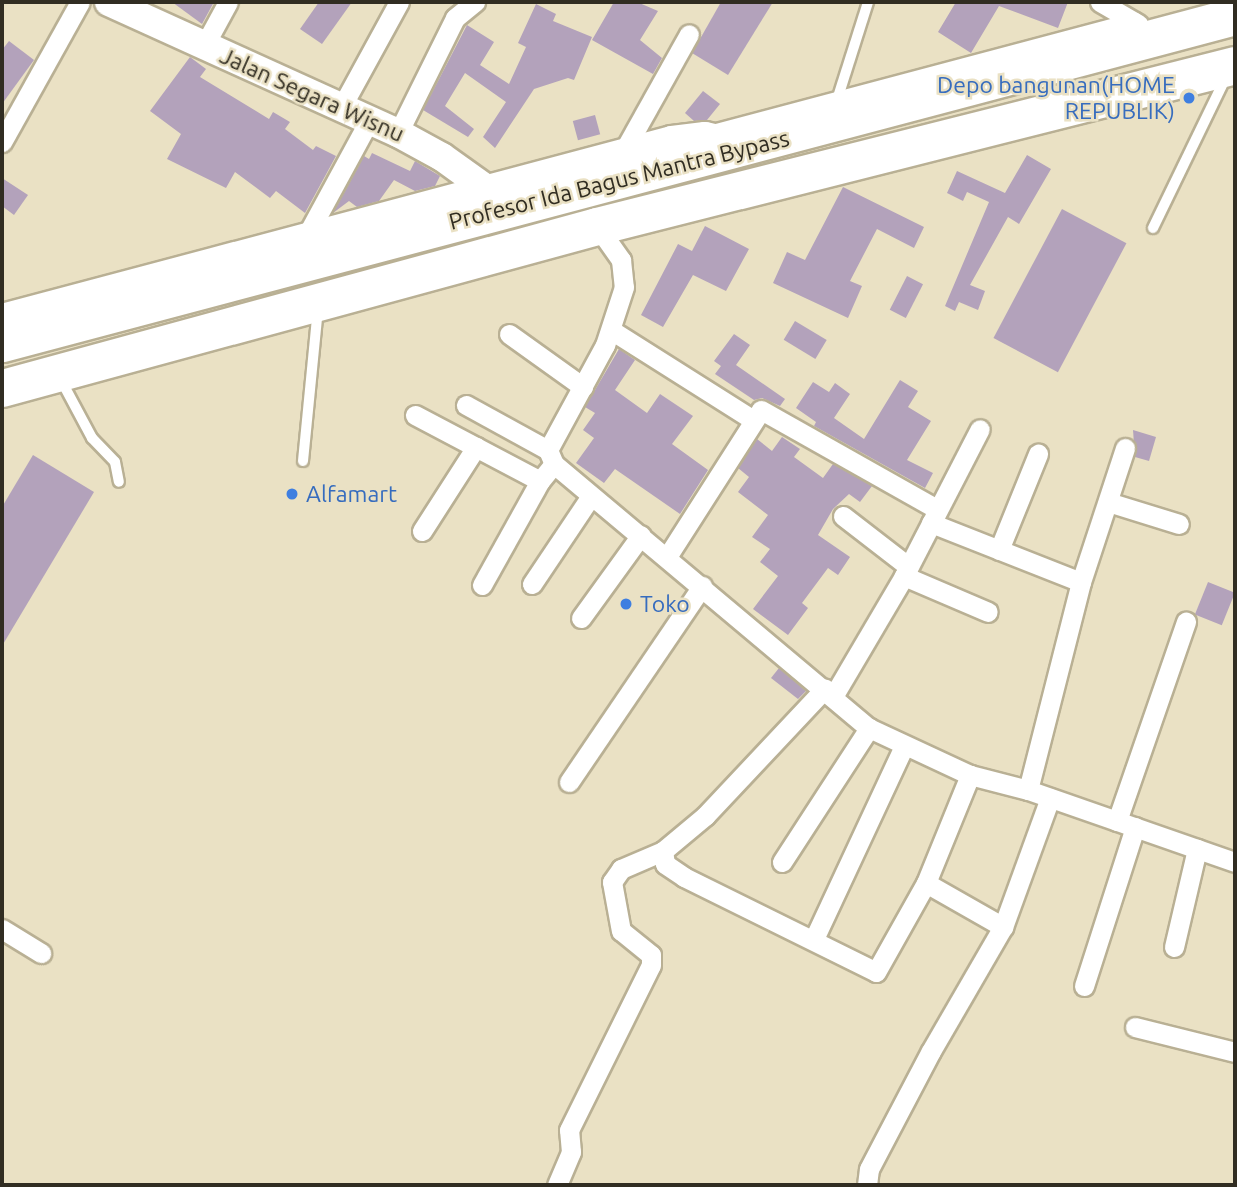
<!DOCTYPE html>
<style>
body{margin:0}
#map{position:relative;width:1237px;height:1187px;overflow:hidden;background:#eae1c4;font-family:Ubuntu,sans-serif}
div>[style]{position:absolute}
.building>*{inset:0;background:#b3a2bb;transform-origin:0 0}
.roads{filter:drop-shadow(2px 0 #b9b094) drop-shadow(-2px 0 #b9b094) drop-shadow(0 2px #b9b094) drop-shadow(0 -2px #b9b094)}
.lane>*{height:10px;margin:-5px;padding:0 5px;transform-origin:5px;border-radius:5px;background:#fff}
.street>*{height:19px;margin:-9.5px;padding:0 9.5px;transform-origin:9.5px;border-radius:9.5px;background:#fff}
.secondary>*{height:28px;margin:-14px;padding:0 14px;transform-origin:14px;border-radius:14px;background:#fff}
.highway>*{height:37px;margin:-18.5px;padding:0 18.5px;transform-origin:18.5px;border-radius:18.5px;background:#fff}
.dots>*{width:19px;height:19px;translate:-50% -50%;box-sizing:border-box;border:4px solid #eae1c4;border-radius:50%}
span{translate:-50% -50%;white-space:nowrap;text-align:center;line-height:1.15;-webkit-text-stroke:5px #eae1c4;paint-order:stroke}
.shop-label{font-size:23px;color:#366cbe}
.right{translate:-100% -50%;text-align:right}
.left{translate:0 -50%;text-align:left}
.street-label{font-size:23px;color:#312d22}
.frame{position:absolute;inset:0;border:4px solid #312d22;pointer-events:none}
</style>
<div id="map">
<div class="building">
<div style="clip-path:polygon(172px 2px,214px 2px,202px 24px)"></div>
<div style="clip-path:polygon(319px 2px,352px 2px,322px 44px,300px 29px)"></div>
<div style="clip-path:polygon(614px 2px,637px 2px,658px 11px,640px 40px,662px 58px,653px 74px,592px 40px)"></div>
<div style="clip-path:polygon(721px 2px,773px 2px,728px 75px,692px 53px)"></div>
<div style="clip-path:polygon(956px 2px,1068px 2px,1058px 28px,999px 6px,971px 53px,938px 32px)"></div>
<div style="clip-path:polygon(536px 4px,556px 14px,553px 21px,592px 37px,574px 80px,568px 78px,534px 89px,495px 148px,483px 137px,506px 102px,465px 73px,445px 106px,474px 129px,468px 137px,423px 110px,467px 25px,494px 42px,480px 65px,509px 84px,526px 47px,518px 43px)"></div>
<div style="clip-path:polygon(9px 41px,34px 60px,2px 104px,2px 50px)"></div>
<div style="clip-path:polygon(190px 57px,206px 69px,200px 77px,269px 119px,273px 112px,290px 122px,285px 129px,313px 150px,316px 146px,336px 156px,305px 213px,276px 191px,270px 198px,235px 172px,226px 188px,167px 159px,181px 134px,150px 111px)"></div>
<div style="clip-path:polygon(703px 91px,720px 104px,707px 120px,694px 121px,685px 113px)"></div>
<div style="left:595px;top:115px;width:20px;height:23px;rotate:75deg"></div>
<div style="clip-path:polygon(372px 153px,410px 171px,415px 161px,440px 176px,435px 186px,415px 191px,394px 180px,379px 201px,357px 207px,349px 201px,333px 213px,364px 156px,369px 159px)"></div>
<div style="clip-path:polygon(1027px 155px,1051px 169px,1019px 224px,1008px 217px,970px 285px,985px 291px,978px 310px,959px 302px,955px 311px,945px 306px,989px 202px,967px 192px,963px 201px,947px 193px,957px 171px,1005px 193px)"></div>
<div style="clip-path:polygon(2px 178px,28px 195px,14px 215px,2px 206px)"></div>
<div style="clip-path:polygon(843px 187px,924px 227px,914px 248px,877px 229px,850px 281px,862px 286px,848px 318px,773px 283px,787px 252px,805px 260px)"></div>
<div style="left:1062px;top:209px;width:73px;height:146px;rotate:28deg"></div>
<div style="clip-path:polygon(705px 226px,749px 249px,726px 291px,693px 275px,663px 327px,641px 315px,678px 244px,692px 251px)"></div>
<div style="left:907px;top:276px;width:18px;height:38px;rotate:27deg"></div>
<div style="left:795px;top:321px;width:37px;height:22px;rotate:31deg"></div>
<div style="clip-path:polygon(734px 334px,750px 345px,736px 365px,785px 399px,780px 406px,762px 398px,754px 400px,715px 374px,721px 366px,714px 361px)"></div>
<div style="clip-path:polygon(619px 349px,635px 360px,615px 390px,647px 413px,660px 394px,693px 416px,672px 444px,708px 470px,680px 514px,615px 469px,604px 483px,576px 463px,594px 438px,583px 430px,595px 413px,585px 407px)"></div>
<div style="clip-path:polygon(900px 380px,918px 391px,908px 407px,931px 421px,907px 460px,933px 473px,925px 488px,814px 426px,816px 422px,796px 408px,813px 382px,829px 392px,835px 383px,850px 394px,834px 418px,864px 439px)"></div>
<div style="clip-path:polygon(1133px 430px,1156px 437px,1149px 461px,1135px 457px)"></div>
<div style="clip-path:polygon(782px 437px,800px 449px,794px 457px,823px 478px,833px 464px,872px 486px,860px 502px,849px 494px,833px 509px,818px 535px,850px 557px,838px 575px,828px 568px,802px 603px,808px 608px,788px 635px,753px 609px,778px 576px,760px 562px,770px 549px,752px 537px,768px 515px,738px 492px,749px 477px,738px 468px,757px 439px,772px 451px)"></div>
<div style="clip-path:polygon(33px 455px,94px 492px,2px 646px,2px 507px)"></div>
<div style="left:1208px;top:582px;width:29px;height:35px;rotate:22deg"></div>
<div style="clip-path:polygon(779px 668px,806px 691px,798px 699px,771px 678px)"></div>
</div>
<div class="roads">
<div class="lane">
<div style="left:837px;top:100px;width:103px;rotate:-72.4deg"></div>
<div style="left:1153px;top:228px;width:168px;rotate:-64.2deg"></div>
<div style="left:61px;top:380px;width:66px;rotate:61.9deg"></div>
<div style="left:92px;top:438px;width:33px;rotate:46deg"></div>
<div style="left:115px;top:462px;width:20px;rotate:79deg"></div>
<div style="left:303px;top:461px;width:154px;rotate:-84.4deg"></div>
</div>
<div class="street">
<div style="left:1100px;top:2px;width:44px;rotate:30.1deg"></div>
<div style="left:204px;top:46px;width:50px;rotate:-61.4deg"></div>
<div style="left:342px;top:106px;width:119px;rotate:-61.3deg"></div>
<div style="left:398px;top:133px;width:128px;rotate:-63.6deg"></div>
<div style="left:455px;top:18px;width:26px;rotate:-39deg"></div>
<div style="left:709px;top:135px;width:440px;rotate:-14.9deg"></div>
<div style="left:2px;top:142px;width:160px;rotate:-60.9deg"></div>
<div style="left:622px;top:154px;width:137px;rotate:-60.8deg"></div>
<div style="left:597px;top:226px;width:42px;rotate:54.8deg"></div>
<div style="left:621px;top:260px;width:27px;rotate:84deg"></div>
<div style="left:624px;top:287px;width:61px;rotate:108.1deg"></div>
<div style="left:605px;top:345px;width:119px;rotate:118.5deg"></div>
<div style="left:548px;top:450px;width:15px;rotate:67deg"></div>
<div style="left:554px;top:464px;width:411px;rotate:40deg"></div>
<div style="left:869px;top:728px;width:111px;rotate:25deg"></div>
<div style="left:970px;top:775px;width:60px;rotate:14.5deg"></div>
<div style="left:1028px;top:790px;width:219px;rotate:19.2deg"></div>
<div style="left:307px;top:235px;width:130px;rotate:-61.5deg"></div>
<div style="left:611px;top:330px;width:167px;rotate:32.3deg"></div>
<div style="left:509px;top:334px;width:91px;rotate:35.6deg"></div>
<div style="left:466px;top:405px;width:94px;rotate:28.8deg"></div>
<div style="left:415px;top:415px;width:141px;rotate:27.8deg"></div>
<div style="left:540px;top:481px;width:22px;rotate:-51deg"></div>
<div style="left:1108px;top:502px;width:74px;rotate:17.2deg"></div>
<div style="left:843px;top:516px;width:83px;rotate:37.7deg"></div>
<div style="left:931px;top:523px;width:161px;rotate:21.5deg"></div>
<div style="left:422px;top:531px;width:100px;rotate:-57.3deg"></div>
<div style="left:999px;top:550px;width:104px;rotate:-67.9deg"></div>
<div style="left:667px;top:557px;width:174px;rotate:-57.4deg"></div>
<div style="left:761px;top:410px;width:202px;rotate:29.4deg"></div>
<div style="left:904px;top:576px;width:91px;rotate:23.2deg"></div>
<div style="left:532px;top:584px;width:106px;rotate:-56.2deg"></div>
<div style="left:482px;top:585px;width:119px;rotate:-60.9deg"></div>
<div style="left:581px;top:618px;width:102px;rotate:-54.1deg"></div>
<div style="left:834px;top:695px;width:138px;rotate:-59.5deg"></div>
<div style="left:904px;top:576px;width:165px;rotate:-62.7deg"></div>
<div style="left:569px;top:782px;width:237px;rotate:-55.8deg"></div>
<div style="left:1028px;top:790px;width:215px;rotate:-75.7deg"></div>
<div style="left:1081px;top:582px;width:141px;rotate:-71.8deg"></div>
<div style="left:1117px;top:821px;width:211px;rotate:-70.9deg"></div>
<div style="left:663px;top:851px;width:13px;rotate:81deg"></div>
<div style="left:665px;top:864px;width:23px;rotate:34deg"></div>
<div style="left:684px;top:877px;width:214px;rotate:26.3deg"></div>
<div style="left:876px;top:972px;width:102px;rotate:-60.7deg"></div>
<div style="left:926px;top:883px;width:117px;rotate:-67.8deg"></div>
<div style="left:782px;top:862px;width:160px;rotate:-57deg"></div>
<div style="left:926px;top:883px;width:89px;rotate:29.7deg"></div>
<div style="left:2px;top:929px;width:46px;rotate:31.6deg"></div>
<div style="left:814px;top:939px;width:213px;rotate:-65deg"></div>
<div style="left:1174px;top:947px;width:101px;rotate:-76.8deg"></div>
<div style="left:1084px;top:986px;width:167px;rotate:-72.2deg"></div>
<div style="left:1135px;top:1027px;width:103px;rotate:14deg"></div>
<div style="left:557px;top:1185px;width:36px;rotate:-67deg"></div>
<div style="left:571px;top:1152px;width:22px;rotate:-95deg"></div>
<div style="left:569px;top:1130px;width:184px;rotate:-63.6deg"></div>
<div style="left:651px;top:965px;width:10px;rotate:-90deg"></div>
<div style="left:651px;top:955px;width:38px;rotate:-141deg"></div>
<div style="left:621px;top:931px;width:50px;rotate:-100.4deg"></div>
<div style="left:612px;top:882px;width:16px;rotate:-55deg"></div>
<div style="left:621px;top:869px;width:46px;rotate:-23.2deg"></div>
<div style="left:663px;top:851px;width:55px;rotate:-39.8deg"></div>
<div style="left:705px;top:816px;width:175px;rotate:-46.8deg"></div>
<div style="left:867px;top:1185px;width:16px;rotate:-83deg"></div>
<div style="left:869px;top:1169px;width:133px;rotate:-62.3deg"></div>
<div style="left:931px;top:1051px;width:143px;rotate:-59.9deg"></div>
<div style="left:1003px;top:927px;width:137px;rotate:-70deg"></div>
</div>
<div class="secondary">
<div style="left:109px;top:2px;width:317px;rotate:24.4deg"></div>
<div style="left:398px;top:133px;width:50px;rotate:28.6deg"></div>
<div style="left:442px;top:157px;width:57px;rotate:35.7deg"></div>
<div style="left:488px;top:190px;width:13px;rotate:61deg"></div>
<div style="left:2px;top:318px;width:693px;rotate:-14.88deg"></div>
<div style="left:672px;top:140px;width:33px;rotate:-7deg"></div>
<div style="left:705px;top:136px;width:40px;rotate:13deg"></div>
</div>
<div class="highway">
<div style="left:2px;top:343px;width:1276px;rotate:-14.85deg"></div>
<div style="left:2px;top:388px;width:617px;rotate:-15.23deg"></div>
<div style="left:597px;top:226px;width:658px;rotate:-14.16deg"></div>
</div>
</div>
<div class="dots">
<div style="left:1189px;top:98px;background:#3f7fe0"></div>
<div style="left:292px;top:494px;background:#3f7fe0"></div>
<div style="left:626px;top:604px;background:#3f7fe0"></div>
</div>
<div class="shop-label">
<span class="right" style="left:1175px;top:98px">Depo bangunan(HOME<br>REPUBLIK)</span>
<span class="left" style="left:306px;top:494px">Alfamart</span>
<span class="left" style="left:640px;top:604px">Toko</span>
</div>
<div class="street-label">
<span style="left:312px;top:95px;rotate:24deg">Jalan Segara Wisnu</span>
<span style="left:619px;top:180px;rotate:-14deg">Profesor Ida Bagus Mantra Bypass</span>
</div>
<div class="frame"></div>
</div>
